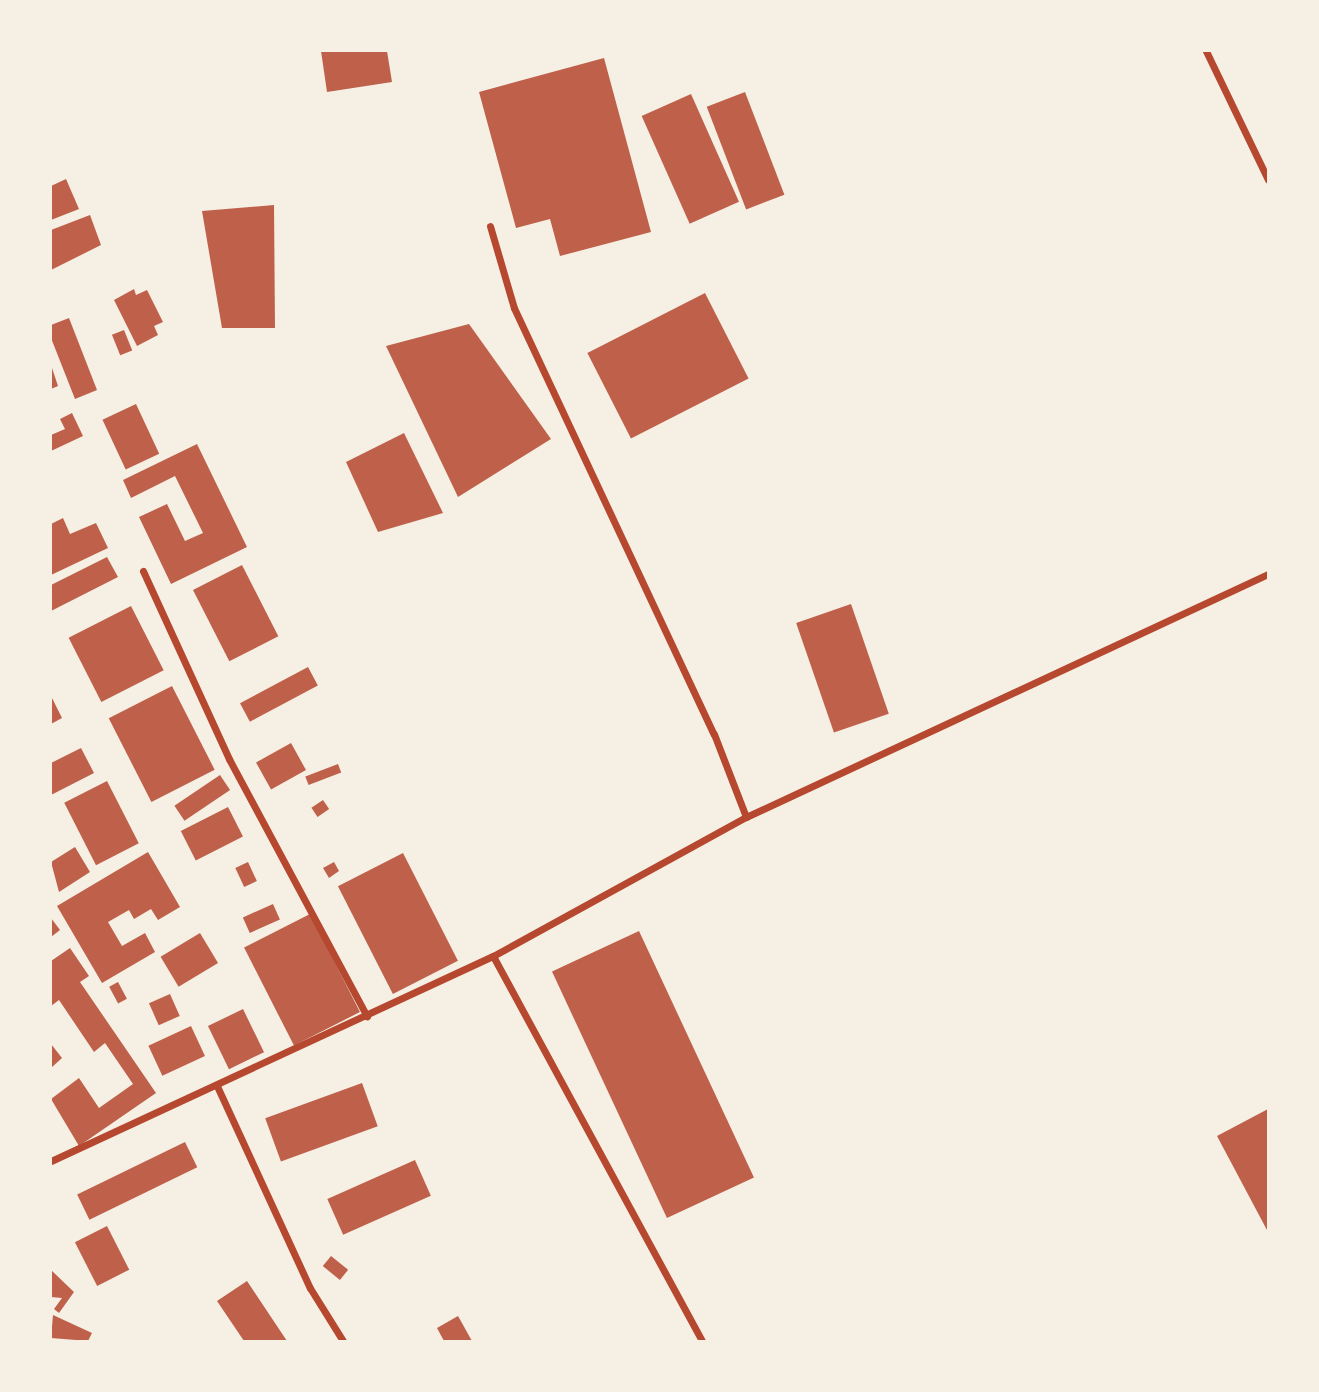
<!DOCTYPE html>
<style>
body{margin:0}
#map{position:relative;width:1319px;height:1392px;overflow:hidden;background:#f6efe4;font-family:Figtree,sans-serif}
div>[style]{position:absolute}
.building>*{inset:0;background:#bf614a;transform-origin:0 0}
.minor>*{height:7px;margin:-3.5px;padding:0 3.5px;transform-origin:3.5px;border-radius:3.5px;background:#b5482f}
span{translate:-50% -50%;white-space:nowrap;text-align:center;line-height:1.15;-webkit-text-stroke:7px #f6efe4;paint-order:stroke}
.frame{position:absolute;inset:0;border:52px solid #f6efe4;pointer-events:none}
</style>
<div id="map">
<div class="building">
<div style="clip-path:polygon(321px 51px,387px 51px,392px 82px,327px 92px)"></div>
<div style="clip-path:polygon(604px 58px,651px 232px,560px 256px,550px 219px,516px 228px,479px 92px)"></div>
<div style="left:745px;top:92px;width:110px;height:41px;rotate:69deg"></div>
<div style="left:691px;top:94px;width:118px;height:54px;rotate:66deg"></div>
<div style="clip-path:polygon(66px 179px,79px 209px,51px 220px,51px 186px)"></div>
<div style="clip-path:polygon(274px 205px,275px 328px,222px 328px,202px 211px)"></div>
<div style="clip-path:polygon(90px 215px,101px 245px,51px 270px,51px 230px)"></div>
<div style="clip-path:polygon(134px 289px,136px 295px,147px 290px,163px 322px,154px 326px,158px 335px,137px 346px,114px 300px)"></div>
<div style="left:705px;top:293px;width:96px;height:132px;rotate:63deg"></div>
<div style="clip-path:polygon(69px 318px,97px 390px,75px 399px,51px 338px,51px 325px)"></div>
<div style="clip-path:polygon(469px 324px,551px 439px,458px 497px,386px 346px)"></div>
<div style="left:124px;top:330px;width:22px;height:13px;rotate:68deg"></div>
<div style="clip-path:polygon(51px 365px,58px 386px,51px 389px)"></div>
<div style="left:136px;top:404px;width:55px;height:37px;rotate:65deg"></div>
<div style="clip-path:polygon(72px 413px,83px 436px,51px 451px,51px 435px,65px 429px,60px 419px)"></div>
<div style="clip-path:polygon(404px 433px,443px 513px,378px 532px,346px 462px)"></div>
<div style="clip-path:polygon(197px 444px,247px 547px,171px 584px,139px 517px,167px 504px,185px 541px,203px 533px,175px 476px,131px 498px,123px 480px)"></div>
<div style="clip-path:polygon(63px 518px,70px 534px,96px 523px,108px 548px,51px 575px,51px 524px)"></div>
<div style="clip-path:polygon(107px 557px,118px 577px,51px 611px,51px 585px)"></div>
<div style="left:242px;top:565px;width:80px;height:55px;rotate:63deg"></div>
<div style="left:851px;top:604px;width:116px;height:58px;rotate:71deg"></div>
<div style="left:131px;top:606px;width:72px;height:70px;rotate:63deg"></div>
<div style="left:308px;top:667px;width:21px;height:77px;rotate:62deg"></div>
<div style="left:172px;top:686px;width:94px;height:71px;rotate:63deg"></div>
<div style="clip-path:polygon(51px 696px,62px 718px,51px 724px)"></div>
<div style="left:291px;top:743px;width:31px;height:40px;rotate:61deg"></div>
<div style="clip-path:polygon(81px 748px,94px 773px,51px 795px,51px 763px)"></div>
<div style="left:338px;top:764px;width:9px;height:35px;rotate:69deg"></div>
<div style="left:220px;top:775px;width:18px;height:55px;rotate:56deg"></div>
<div style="left:107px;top:781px;width:70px;height:48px;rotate:63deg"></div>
<div style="left:323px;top:800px;width:11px;height:14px;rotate:56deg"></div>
<div style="left:228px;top:807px;width:33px;height:53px;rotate:63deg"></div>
<div style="clip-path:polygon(75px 847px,90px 872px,59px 892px,51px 862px)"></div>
<div style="clip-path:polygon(148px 852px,180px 907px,158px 920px,151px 909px,134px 919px,129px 910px,108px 922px,122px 946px,145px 933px,155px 952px,102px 983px,57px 906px)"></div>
<div style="left:403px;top:853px;width:121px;height:73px;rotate:63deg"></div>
<div style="left:248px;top:862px;width:21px;height:14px;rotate:65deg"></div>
<div style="clip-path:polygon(334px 862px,339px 871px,329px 878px,323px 868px)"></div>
<div style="left:273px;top:904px;width:17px;height:33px;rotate:66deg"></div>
<div style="left:310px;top:914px;width:110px;height:74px;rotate:63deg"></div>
<div style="clip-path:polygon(51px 918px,60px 930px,51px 937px)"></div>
<div style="left:639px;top:931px;width:272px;height:96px;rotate:65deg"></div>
<div style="left:200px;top:933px;width:35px;height:46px;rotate:59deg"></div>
<div style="clip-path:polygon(70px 948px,89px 976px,80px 982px,156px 1093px,79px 1146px,51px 1099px,79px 1078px,99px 1108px,133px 1084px,105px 1043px,94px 1052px,59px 1000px,51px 1006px,51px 961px)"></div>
<div style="left:118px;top:982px;width:19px;height:10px;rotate:62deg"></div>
<div style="left:170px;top:994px;width:24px;height:23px;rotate:66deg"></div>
<div style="left:243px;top:1009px;width:48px;height:39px;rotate:64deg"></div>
<div style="left:191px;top:1026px;width:33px;height:47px;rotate:65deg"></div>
<div style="clip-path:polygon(51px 1044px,62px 1058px,51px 1068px)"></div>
<div style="left:362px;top:1083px;width:46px;height:103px;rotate:70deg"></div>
<div style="clip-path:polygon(1268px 1109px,1268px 1232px,1217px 1136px)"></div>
<div style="left:185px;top:1142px;width:28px;height:120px;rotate:64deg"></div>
<div style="left:415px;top:1160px;width:39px;height:96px;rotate:66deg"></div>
<div style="left:107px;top:1226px;width:49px;height:36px;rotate:63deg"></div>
<div style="left:331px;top:1256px;width:22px;height:13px;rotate:39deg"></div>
<div style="clip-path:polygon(51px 1270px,74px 1292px,59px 1313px,54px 1309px,62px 1298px,51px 1297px)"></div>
<div style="clip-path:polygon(247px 1281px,287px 1341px,244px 1341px,217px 1301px)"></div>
<div style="clip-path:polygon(53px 1315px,92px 1333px,88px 1341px,51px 1338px)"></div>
<div style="clip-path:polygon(458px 1316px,472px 1341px,444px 1341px,437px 1328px)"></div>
</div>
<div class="minor">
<div style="left:1206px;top:51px;width:143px;rotate:64.3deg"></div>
<div style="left:490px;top:226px;width:85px;rotate:73.7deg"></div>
<div style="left:514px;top:308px;width:471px;rotate:64.9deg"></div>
<div style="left:714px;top:734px;width:89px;rotate:68.9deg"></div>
<div style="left:143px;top:571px;width:207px;rotate:65.4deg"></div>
<div style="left:229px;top:759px;width:292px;rotate:61.8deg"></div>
<div style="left:493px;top:956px;width:438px;rotate:61.5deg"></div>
<div style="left:217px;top:1086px;width:222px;rotate:65.3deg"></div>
<div style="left:310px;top:1288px;width:62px;rotate:58.1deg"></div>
<div style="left:51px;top:1161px;width:487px;rotate:-24.9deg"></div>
<div style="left:493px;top:956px;width:289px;rotate:-28.8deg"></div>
<div style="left:746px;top:817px;width:576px;rotate:-24.96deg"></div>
</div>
<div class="frame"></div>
</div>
